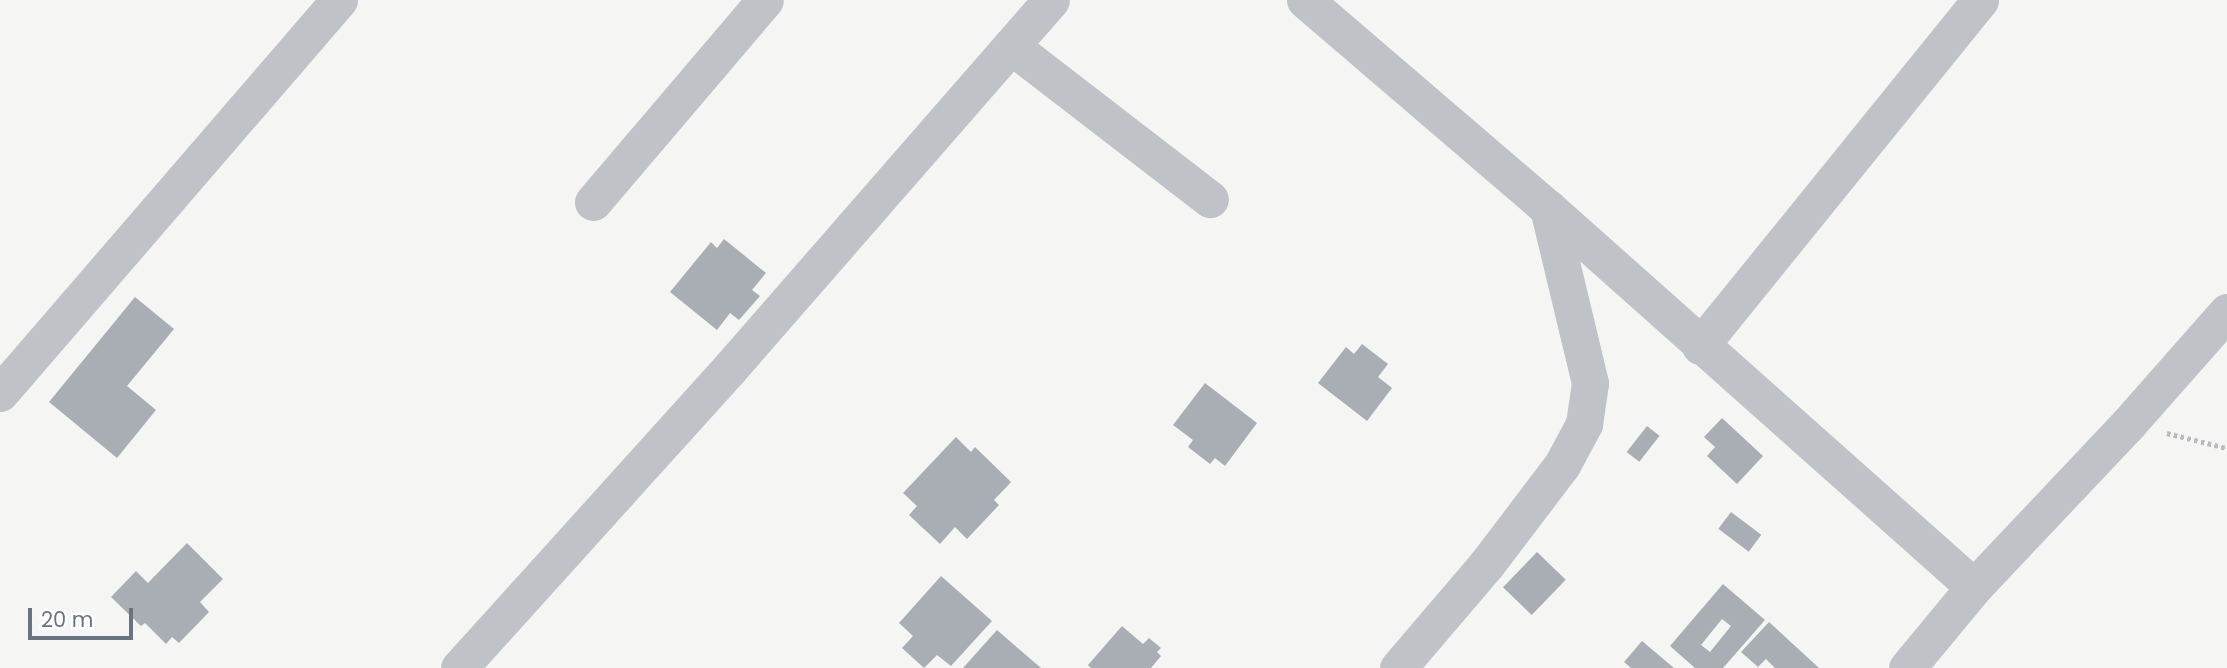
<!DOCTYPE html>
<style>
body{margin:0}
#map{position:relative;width:2227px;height:668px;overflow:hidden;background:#f5f6f3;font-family:Poppins,sans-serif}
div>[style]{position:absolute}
.building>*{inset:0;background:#a8aeb4;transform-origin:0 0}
.path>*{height:4.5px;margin-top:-2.25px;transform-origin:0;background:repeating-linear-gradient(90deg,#b9bbbe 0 3.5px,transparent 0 7px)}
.minor>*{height:37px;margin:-18.5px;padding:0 18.5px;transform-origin:18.5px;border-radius:18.5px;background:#bfc2c6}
span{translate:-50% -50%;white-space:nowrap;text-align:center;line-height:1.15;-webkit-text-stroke:7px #fff;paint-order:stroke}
.scale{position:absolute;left:28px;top:608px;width:105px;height:32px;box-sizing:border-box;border:4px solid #687481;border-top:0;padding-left:9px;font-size:21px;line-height:24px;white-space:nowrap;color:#687481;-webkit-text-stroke:5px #fff;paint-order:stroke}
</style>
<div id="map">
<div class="building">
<div style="clip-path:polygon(724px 239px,766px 273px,752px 290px,760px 296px,739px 320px,730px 313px,717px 330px,670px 292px,711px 242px,717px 248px)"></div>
<div style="clip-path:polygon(135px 297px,174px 329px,127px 386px,156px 410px,117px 458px,49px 402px)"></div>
<div style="clip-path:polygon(1362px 344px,1388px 364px,1378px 377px,1392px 388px,1367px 421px,1318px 383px,1346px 347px,1354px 354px)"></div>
<div style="clip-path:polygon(1205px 383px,1257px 423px,1225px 466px,1215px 458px,1210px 464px,1188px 447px,1193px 440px,1173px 425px)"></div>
<div style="clip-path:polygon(1722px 418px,1763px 456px,1737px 484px,1707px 456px,1715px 447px,1704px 437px)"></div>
<div style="left:1647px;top:426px;width:16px;height:33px;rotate:38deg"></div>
<div style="clip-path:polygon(956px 437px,971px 452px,975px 447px,1011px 482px,994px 500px,999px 505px,967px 539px,955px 527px,940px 544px,909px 515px,917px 506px,903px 493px)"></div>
<div style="left:1731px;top:512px;width:38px;height:21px;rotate:37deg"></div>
<div style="clip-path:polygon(187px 543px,223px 579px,200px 602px,209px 612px,179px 643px,172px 637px,166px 644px,145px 623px,141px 626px,111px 597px,136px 571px,148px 583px)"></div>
<div style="left:1537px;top:552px;width:40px;height:49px;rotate:44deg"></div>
<div style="clip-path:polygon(941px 576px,992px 621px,951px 666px,937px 655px,924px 668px,902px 648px,913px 636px,899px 623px)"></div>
<div style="clip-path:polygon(evenodd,1723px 584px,1765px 620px,1723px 668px,1695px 668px,1670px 646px,1723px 584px,1722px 619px,1731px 626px,1710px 652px,1701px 645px,1722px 619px)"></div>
<div style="clip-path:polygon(1769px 622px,1819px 668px,1775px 668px,1766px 659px,1758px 667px,1741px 652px)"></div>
<div style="clip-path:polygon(1122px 626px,1143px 644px,1149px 638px,1161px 648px,1157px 652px,1161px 656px,1151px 668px,1091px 668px,1088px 665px)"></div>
<div style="clip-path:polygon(997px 630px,1041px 668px,963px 668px)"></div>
<div style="clip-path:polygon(1642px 641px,1674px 668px,1631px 668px,1624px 662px)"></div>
</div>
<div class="path">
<div style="left:2167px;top:433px;width:62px;rotate:14deg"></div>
</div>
<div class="minor">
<div style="left:1305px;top:0;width:320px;rotate:40.6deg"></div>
<div style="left:1548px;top:208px;width:570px;rotate:41.66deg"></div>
<div style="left:1011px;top:46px;width:251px;rotate:37.6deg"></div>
<div style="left:593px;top:202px;width:265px;rotate:-49.6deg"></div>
<div style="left:1700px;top:346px;width:445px;rotate:-51deg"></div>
<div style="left:0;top:393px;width:519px;rotate:-49.22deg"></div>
<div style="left:459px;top:668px;width:404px;rotate:-47.9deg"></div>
<div style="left:730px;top:368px;width:488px;rotate:-48.9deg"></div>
<div style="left:1398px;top:668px;width:135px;rotate:-49.5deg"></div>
<div style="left:1486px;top:565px;width:126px;rotate:-52.8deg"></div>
<div style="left:1562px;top:465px;width:47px;rotate:-61.8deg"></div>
<div style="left:1584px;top:424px;width:41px;rotate:-81.7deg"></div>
<div style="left:1590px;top:383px;width:180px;rotate:-103.5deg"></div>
<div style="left:1907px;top:668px;width:105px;rotate:-50.4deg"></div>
<div style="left:1974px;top:587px;width:226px;rotate:-46.6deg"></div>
<div style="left:2129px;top:423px;width:148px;rotate:-48.6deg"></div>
</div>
<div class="scale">20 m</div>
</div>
